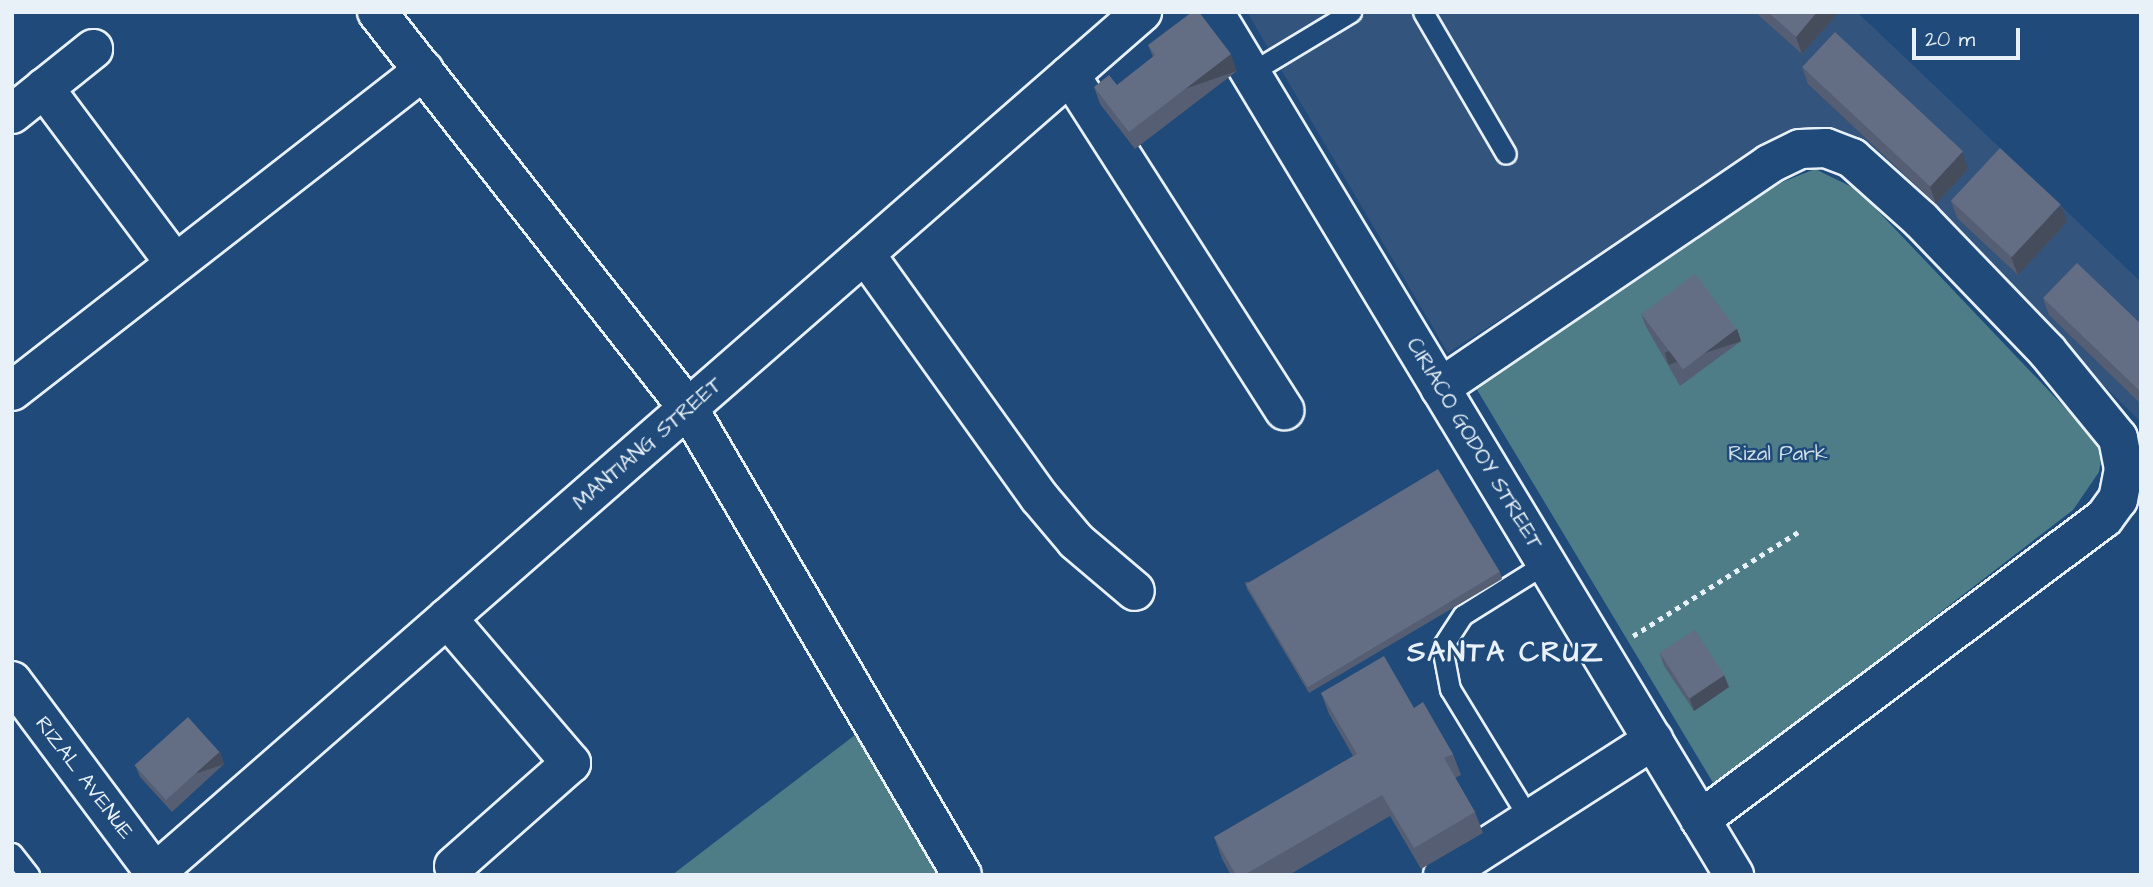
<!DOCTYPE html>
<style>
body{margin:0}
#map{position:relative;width:2153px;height:887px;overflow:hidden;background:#1f4a7a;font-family:"Architects Daughter",sans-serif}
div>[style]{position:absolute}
.built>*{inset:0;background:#33547d}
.green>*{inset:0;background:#4e7d88}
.path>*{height:4.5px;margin-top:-2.25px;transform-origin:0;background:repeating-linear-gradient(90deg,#e8f1f8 0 5px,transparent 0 10px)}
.roads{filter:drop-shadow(2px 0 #e8f1f8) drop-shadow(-2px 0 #e8f1f8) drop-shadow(0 2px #e8f1f8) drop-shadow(0 -2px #e8f1f8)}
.lane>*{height:19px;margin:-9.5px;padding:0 9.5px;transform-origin:9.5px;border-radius:9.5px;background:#1f4a7a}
.street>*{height:38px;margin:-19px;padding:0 19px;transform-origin:19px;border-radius:19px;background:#1f4a7a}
.secondary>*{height:38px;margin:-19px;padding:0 19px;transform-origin:19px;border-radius:19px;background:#1f4a7a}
.wall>*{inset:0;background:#555e72}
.shaded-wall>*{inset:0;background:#454c5c;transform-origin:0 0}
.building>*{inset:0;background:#636d84;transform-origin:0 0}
span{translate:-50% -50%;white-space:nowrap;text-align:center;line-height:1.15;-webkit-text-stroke:5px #1f4a7a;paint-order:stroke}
.street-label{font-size:21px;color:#e8f1f8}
.park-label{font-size:21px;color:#d1e0e7}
.district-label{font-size:28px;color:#e8f1f8;font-weight:700;letter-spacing:2px}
.frame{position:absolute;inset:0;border:14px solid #e8f1f8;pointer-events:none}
.scale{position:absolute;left:1912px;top:28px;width:108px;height:32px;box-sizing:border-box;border:4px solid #e8f1f8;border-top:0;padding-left:9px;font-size:21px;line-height:24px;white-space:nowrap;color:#e8f1f8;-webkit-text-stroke:5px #1f4a7a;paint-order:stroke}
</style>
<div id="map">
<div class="built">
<div style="clip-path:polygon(1247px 12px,1857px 12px,2141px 282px,2141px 422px,1853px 139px,1762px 151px,1448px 353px)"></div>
</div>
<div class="green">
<div style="clip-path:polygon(1815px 169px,1858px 190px,2089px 433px,2102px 454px,2099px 472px,2073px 510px,1715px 786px,1476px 388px,1772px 186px)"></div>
<div style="clip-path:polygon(855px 735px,939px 875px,672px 875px)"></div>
</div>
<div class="path">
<div style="left:1633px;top:636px;width:195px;rotate:-32.2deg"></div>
</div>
<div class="roads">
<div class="lane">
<div style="left:1423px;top:12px;width:164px;rotate:59.7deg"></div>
<div style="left:1250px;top:73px;width:118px;rotate:-31.1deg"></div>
<div style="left:1530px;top:820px;width:153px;rotate:-121.4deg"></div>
<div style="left:1450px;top:689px;width:43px;rotate:-100.8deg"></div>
<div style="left:1442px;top:647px;width:38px;rotate:-57deg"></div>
<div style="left:1463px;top:615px;width:98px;rotate:-32.1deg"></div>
<div style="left:12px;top:853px;width:28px;rotate:52deg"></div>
</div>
<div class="street">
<div style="left:377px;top:12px;width:504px;rotate:51.86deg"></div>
<div style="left:688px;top:408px;width:541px;rotate:59.6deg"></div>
<div style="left:1214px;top:12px;width:1008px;rotate:58.93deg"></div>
<div style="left:1070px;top:75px;width:398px;rotate:57.4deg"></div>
<div style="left:44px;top:88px;width:217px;rotate:53.2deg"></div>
<div style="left:12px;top:114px;width:104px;rotate:-38.7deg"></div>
<div style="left:865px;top:254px;width:299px;rotate:54.4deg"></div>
<div style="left:1039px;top:497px;width:57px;rotate:49.9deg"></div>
<div style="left:1076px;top:541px;width:77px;rotate:40.3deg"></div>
<div style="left:1440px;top:388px;width:398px;rotate:-34.2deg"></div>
<div style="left:1769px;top:164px;width:34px;rotate:-26deg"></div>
<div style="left:1800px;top:149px;width:26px;rotate:-2deg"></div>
<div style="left:1826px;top:148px;width:28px;rotate:21deg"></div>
<div style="left:1852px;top:158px;width:93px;rotate:41.9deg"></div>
<div style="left:1921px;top:220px;width:182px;rotate:46.1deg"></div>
<div style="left:2047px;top:351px;width:112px;rotate:50.8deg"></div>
<div style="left:2118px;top:438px;width:32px;rotate:79deg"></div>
<div style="left:2124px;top:469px;width:31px;rotate:101deg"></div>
<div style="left:2118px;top:499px;width:24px;rotate:126deg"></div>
<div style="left:2104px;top:518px;width:504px;rotate:143.22deg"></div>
<div style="left:12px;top:391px;width:522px;rotate:-37.92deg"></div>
<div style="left:447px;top:618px;width:191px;rotate:49.5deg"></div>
<div style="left:571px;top:763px;width:156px;rotate:138.6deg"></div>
<div style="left:12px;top:681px;width:239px;rotate:53.3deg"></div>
<div style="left:155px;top:873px;width:1310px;rotate:-41.1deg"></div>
<div style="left:1443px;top:875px;width:250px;rotate:-32.7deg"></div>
</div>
<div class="secondary">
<div style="left:153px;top:875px;width:4px"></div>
</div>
</div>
<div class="wall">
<div style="clip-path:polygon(1755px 12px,1839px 12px,1802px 54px)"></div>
<div style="clip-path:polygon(1148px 45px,1237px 71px,1135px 149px,1100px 104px,1094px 87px,1117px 85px,1153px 57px)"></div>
<div style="clip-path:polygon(1802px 67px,1968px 169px,1936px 204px,1808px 84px)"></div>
<div style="clip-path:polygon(1951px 201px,2067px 222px,2018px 275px,1957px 218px)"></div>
<div style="clip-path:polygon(2043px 298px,2141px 324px,2141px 404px,2049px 315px)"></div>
<div style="clip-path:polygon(1641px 313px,1737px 329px,1741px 341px,1680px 386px,1645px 325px)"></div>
<div style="clip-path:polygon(1500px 572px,1502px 579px,1309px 693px,1247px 589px,1245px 582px)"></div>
<div style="clip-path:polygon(1660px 654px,1729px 687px,1694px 711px,1664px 666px)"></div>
<div style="clip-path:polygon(1321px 693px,1414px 708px,1453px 754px,1461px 775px,1455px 778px,1475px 812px,1483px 833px,1421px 869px,1390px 816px,1289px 875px,1231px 875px,1222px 859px,1214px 837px,1353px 756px,1329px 714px)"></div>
<div style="clip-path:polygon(220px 752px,224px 764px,172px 812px,140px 777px,135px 765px)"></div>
</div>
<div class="shaded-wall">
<div style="clip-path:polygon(1817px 12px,1839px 12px,1802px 54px,1796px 37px)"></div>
<div style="left:1231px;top:54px;width:18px;height:128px;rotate:71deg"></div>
<div style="clip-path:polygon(1962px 152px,1968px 169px,1936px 204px,1930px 187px)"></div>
<div style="clip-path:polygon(2061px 205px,2067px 222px,2018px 275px,2011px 257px)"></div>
<div style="left:1737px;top:329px;width:13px;height:76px;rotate:72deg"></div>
<div style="clip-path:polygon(1724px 675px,1729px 687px,1694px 711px,1690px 699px)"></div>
<div style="left:220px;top:752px;width:13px;height:71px;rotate:72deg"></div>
</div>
<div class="building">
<div style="clip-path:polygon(1192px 12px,1199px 12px,1231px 54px,1129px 132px,1094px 87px,1109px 75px,1117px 85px,1155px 55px,1148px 45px)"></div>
<div style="clip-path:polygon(1768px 12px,1817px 12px,1796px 37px)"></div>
<div style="left:1835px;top:32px;width:175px;height:48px;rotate:43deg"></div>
<div style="left:2000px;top:148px;width:83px;height:72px;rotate:43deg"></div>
<div style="clip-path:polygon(2077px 263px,2141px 324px,2141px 392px,2043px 298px)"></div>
<div style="left:1695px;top:274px;width:69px;height:67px;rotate:53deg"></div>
<div style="left:1438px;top:469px;width:120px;height:224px;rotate:59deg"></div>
<div style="left:1695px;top:630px;width:54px;height:42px;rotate:57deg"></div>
<div style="clip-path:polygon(1384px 656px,1414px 708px,1423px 702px,1453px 754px,1444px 758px,1475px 812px,1414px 848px,1382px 795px,1244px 875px,1236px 875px,1214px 837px,1357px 754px,1321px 693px)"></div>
<div style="left:188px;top:717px;width:47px;height:72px;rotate:48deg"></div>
</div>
<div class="street-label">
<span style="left:648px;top:444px;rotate:-41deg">MANTIANG STREET</span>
<span style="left:1474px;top:444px;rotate:59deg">CIRIACO GODOY STREET</span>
<span style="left:84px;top:778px;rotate:53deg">RIZAL AVENUE</span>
</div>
<div class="park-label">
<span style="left:1778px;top:454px">Rizal Park</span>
</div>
<div class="district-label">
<span style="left:1506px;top:653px">SANTA CRUZ</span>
</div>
<div class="frame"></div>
<div class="scale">20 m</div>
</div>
